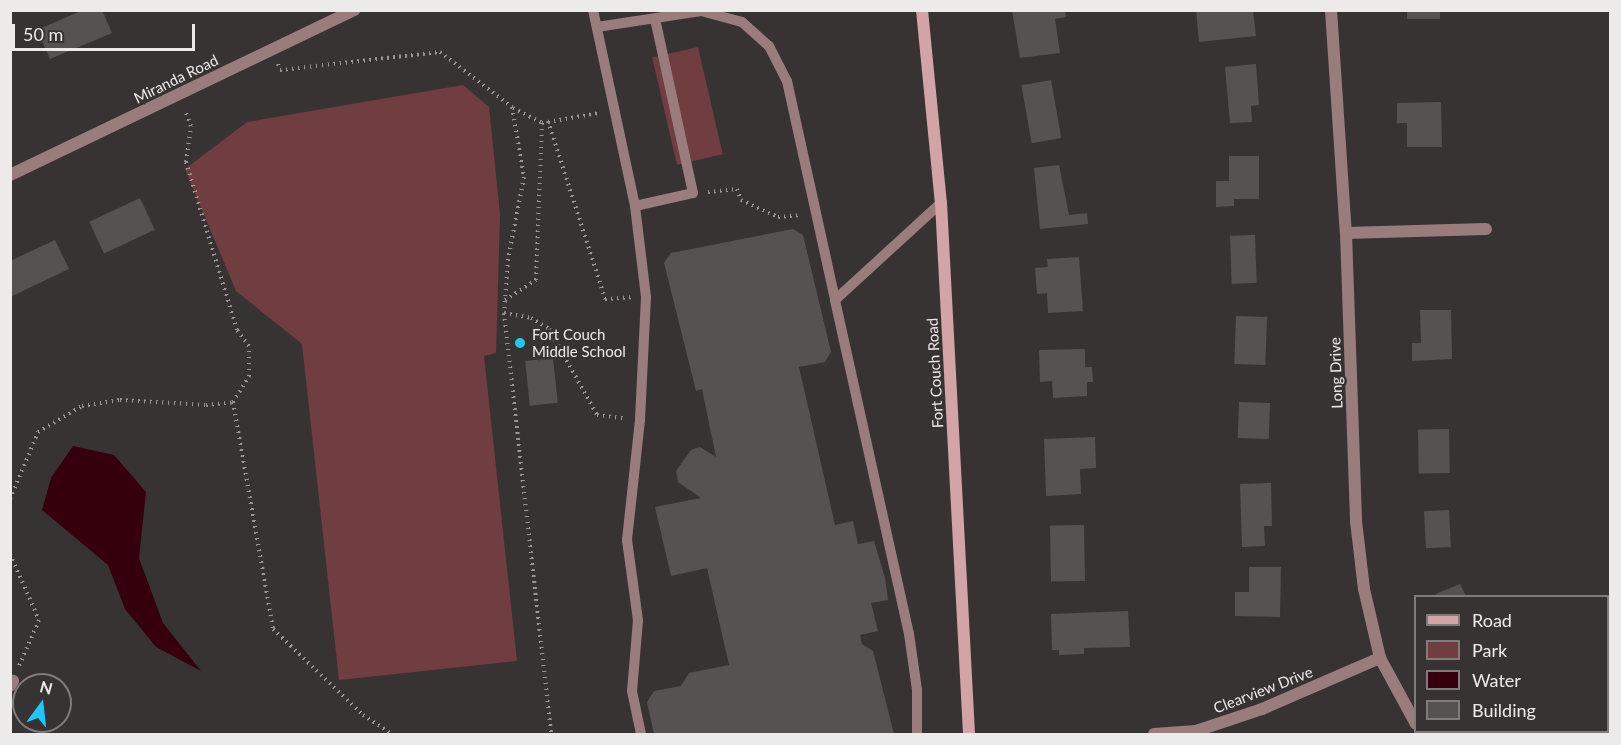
<!DOCTYPE html>
<style>
body{margin:0}
#map{position:relative;width:1621px;height:745px;overflow:hidden;background:#383333;font-family:Lato,sans-serif}
div>[style]{position:absolute}
.green>*{inset:0;background:#703d41;transform-origin:0 0}
.water>*{inset:0;background:#35000b}
.building>*{inset:0;background:#575252;transform-origin:0 0}
.path>*{height:4px;margin-top:-2px;transform-origin:0;background:repeating-linear-gradient(90deg,#9a9696 0 1.5px,transparent 0 6px)}
.lane>*{height:10px;margin:-5px;padding:0 5px;transform-origin:5px;border-radius:5px;background:#9a7c7d}
.street>*{height:12px;margin:-6px;padding:0 6px;transform-origin:6px;border-radius:6px;background:#9a7c7d}
.secondary>*{height:12px;margin:-6px;padding:0 6px;transform-origin:6px;border-radius:6px;background:#d3a4a6}
.dots>*{width:16px;height:16px;translate:-50% -50%;box-sizing:border-box;border:3px solid #383333;border-radius:50%}
span{translate:-50% -50%;white-space:nowrap;text-align:center;line-height:1.15;-webkit-text-stroke:5px #383333;paint-order:stroke}
.street-label{font-size:15px;color:#edeaea}
.poi-label{font-size:15px;color:#edeaea}
.left{translate:0 -50%;text-align:left}
.frame{position:absolute;inset:0;border:12px solid #edeaea;pointer-events:none}
.legend{position:absolute;left:1414px;top:595px;width:195px;height:138px;box-sizing:border-box;background:#383333;border:2px solid #807c7c;margin:0;padding:8px 10px;list-style:none;font-size:18px;color:#edeaea}
.legend li{display:flex;align-items:center;gap:12px;height:30px}
.legend b{width:30px;border:2px solid #807c7c}
.north{position:absolute;left:12px;top:673px;width:60px;height:60px;box-sizing:border-box;background:#383333;border:2px solid #807c7c;border-radius:50%;rotate:15deg;font-size:16px;font-weight:700;line-height:24px;text-align:center;color:#edeaea}
.north::after{content:'';display:block;margin:auto;width:21px;height:27px;background:#1dc9fc;clip-path:polygon(50% 0,100% 100%,50% 72%,0 100%)}
.scale{position:absolute;left:12px;top:24px;width:183px;height:27px;box-sizing:border-box;border:3px solid #edeaea;border-top:0;padding-left:8px;font-size:18px;line-height:21px;white-space:nowrap;color:#edeaea;-webkit-text-stroke:4px #383333;paint-order:stroke}
</style>
<div id="map">
<div class="green">
<div style="left:698px;top:47px;width:110px;height:47px;rotate:77deg"></div>
<div style="clip-path:polygon(463px 85px,489px 107px,500px 214px,496px 353px,484px 356px,517px 661px,339px 680px,302px 344px,236px 291px,185px 169px,247px 122px)"></div>
</div>
<div class="water">
<div style="clip-path:polygon(73px 446px,114px 455px,146px 492px,139px 558px,163px 623px,201px 671px,156px 647px,125px 609px,108px 565px,42px 510px,51px 478px)"></div>
</div>
<div class="building">
<div style="clip-path:polygon(83px 10px,102px 10px,112px 33px,50px 59px,37px 30px)"></div>
<div style="clip-path:polygon(1012px 10px,1065px 10px,1066px 17px,1055px 19px,1060px 53px,1020px 58px)"></div>
<div style="clip-path:polygon(1196px 10px,1253px 10px,1256px 36px,1199px 42px)"></div>
<div style="left:1407px;top:10px;width:33px;height:9px"></div>
<div style="clip-path:polygon(1256px 64px,1259px 105px,1251px 106px,1252px 122px,1230px 123px,1225px 67px)"></div>
<div style="left:1051px;top:80px;width:59px;height:30px;rotate:80deg"></div>
<div style="clip-path:polygon(1441px 102px,1442px 147px,1407px 147px,1407px 123px,1397px 123px,1397px 103px)"></div>
<div style="clip-path:polygon(1229px 156px,1259px 156px,1259px 199px,1234px 199px,1234px 206px,1216px 207px,1216px 181px,1229px 181px)"></div>
<div style="clip-path:polygon(1059px 165px,1069px 215px,1087px 213px,1088px 224px,1040px 229px,1034px 168px)"></div>
<div style="left:140px;top:198px;width:35px;height:56px;rotate:65deg"></div>
<div style="clip-path:polygon(793px 229px,803px 235px,831px 352px,825px 362px,799px 367px,835px 525px,853px 521px,858px 544px,874px 541px,885px 578px,888px 600px,871px 603px,878px 631px,860px 635px,862px 644px,873px 651px,894px 734px,654px 734px,647px 702px,654px 691px,681px 686px,689px 673px,729px 665px,707px 568px,671px 576px,655px 507px,701px 498px,678px 482px,676px 471px,691px 450px,700px 447px,716px 457px,702px 389px,696px 391px,664px 263px,671px 253px)"></div>
<div style="left:1255px;top:235px;width:48px;height:25px;rotate:88deg"></div>
<div style="clip-path:polygon(55px 240px,69px 269px,10px 297px,10px 261px)"></div>
<div style="clip-path:polygon(1079px 257px,1083px 311px,1048px 313px,1047px 293px,1037px 294px,1035px 268px,1048px 267px,1047px 259px)"></div>
<div style="clip-path:polygon(1420px 310px,1451px 310px,1452px 359px,1412px 361px,1412px 343px,1421px 343px)"></div>
<div style="left:1236px;top:316px;width:31px;height:48px;rotate:2deg"></div>
<div style="clip-path:polygon(1085px 349px,1085px 367px,1092px 367px,1093px 382px,1087px 382px,1087px 396px,1053px 398px,1052px 381px,1040px 382px,1039px 350px)"></div>
<div style="left:553px;top:358px;width:45px;height:28px;rotate:84deg"></div>
<div style="left:1239px;top:402px;width:31px;height:36px;rotate:2deg"></div>
<div style="left:1449px;top:429px;width:44px;height:31px;rotate:89deg"></div>
<div style="clip-path:polygon(1095px 437px,1096px 468px,1080px 469px,1081px 494px,1046px 496px,1044px 439px)"></div>
<div style="clip-path:polygon(1271px 483px,1272px 526px,1264px 526px,1265px 546px,1242px 547px,1240px 484px)"></div>
<div style="left:1449px;top:510px;width:37px;height:25px;rotate:87deg"></div>
<div style="left:1084px;top:525px;width:56px;height:34px;rotate:89deg"></div>
<div style="clip-path:polygon(1249px 567px,1281px 567px,1280px 617px,1235px 616px,1235px 592px,1249px 592px)"></div>
<div style="clip-path:polygon(1460px 584px,1466px 596px,1438px 596px,1436px 594px)"></div>
<div style="clip-path:polygon(1128px 611px,1130px 647px,1084px 648px,1084px 654px,1059px 655px,1059px 650px,1052px 650px,1051px 614px)"></div>
</div>
<div class="path">
<div style="left:278px;top:64px;width:6px;rotate:72deg"></div>
<div style="left:280px;top:70px;width:161px;rotate:-6.4deg"></div>
<div style="left:440px;top:52px;width:91px;rotate:37.4deg"></div>
<div style="left:512px;top:107px;width:71px;rotate:80.3deg"></div>
<div style="left:524px;top:177px;width:84px;rotate:101deg"></div>
<div style="left:508px;top:259px;width:54px;rotate:94.2deg"></div>
<div style="left:504px;top:313px;width:424px;rotate:83.6deg"></div>
<div style="left:513px;top:108px;width:33px;rotate:27deg"></div>
<div style="left:542px;top:123px;width:58px;rotate:-10deg"></div>
<div style="left:548px;top:121px;width:187px;rotate:72.2deg"></div>
<div style="left:605px;top:299px;width:26px;rotate:-4deg"></div>
<div style="left:708px;top:192px;width:29px;rotate:-6deg"></div>
<div style="left:737px;top:189px;width:12px;rotate:70deg"></div>
<div style="left:741px;top:200px;width:41px;rotate:24.7deg"></div>
<div style="left:778px;top:217px;width:22px;rotate:-5deg"></div>
<div style="left:505px;top:300px;width:37px;rotate:-33deg"></div>
<div style="left:536px;top:280px;width:157px;rotate:-87.8deg"></div>
<div style="left:504px;top:313px;width:27px;rotate:10deg"></div>
<div style="left:531px;top:318px;width:21px;rotate:31deg"></div>
<div style="left:549px;top:329px;width:98px;rotate:60.8deg"></div>
<div style="left:597px;top:415px;width:26px;rotate:7deg"></div>
<div style="left:233px;top:402px;width:230px;rotate:80deg"></div>
<div style="left:273px;top:629px;width:124px;rotate:43.7deg"></div>
<div style="left:363px;top:715px;width:35px;rotate:33deg"></div>
<div style="left:10px;top:499px;width:73px;rotate:-67.3deg"></div>
<div style="left:38px;top:432px;width:51px;rotate:-30.6deg"></div>
<div style="left:82px;top:406px;width:38px;rotate:-9deg"></div>
<div style="left:120px;top:400px;width:86px;rotate:3.3deg"></div>
<div style="left:206px;top:405px;width:27px;rotate:-6deg"></div>
<div style="left:233px;top:402px;width:31px;rotate:-58deg"></div>
<div style="left:249px;top:376px;width:30px;rotate:-90deg"></div>
<div style="left:249px;top:346px;width:20px;rotate:-127deg"></div>
<div style="left:237px;top:330px;width:176px;rotate:-106.9deg"></div>
<div style="left:186px;top:162px;width:36px;rotate:-82deg"></div>
<div style="left:191px;top:126px;width:17px;rotate:-111deg"></div>
<div style="left:10px;top:554px;width:72px;rotate:66.3deg"></div>
<div style="left:39px;top:620px;width:50px;rotate:113.5deg"></div>
</div>
<div class="lane">
<div style="left:593px;top:10px;width:200px;rotate:77.9deg"></div>
<div style="left:635px;top:206px;width:92px;rotate:83.1deg"></div>
<div style="left:646px;top:297px;width:123px;rotate:92.8deg"></div>
<div style="left:640px;top:420px;width:121px;rotate:96.2deg"></div>
<div style="left:627px;top:540px;width:81px;rotate:82.2deg"></div>
<div style="left:638px;top:620px;width:71px;rotate:94.8deg"></div>
<div style="left:632px;top:691px;width:44px;rotate:78.2deg"></div>
<div style="left:597px;top:27px;width:105px;rotate:-8.7deg"></div>
<div style="left:701px;top:11px;width:42px;rotate:15deg"></div>
<div style="left:742px;top:22px;width:36px;rotate:42deg"></div>
<div style="left:769px;top:46px;width:39px;rotate:63deg"></div>
<div style="left:787px;top:81px;width:224px;rotate:77.6deg"></div>
<div style="left:635px;top:206px;width:59px;rotate:-12.6deg"></div>
<div style="left:693px;top:193px;width:178px;rotate:-102.3deg"></div>
<div style="left:917px;top:734px;width:44px;rotate:-90deg"></div>
<div style="left:917px;top:690px;width:57px;rotate:-98.1deg"></div>
<div style="left:909px;top:634px;width:342px;rotate:-102.5deg"></div>
<div style="left:835px;top:300px;width:144px;rotate:-42.5deg"></div>
</div>
<div class="street">
<div style="left:1331px;top:10px;width:224px;rotate:86.2deg"></div>
<div style="left:1346px;top:233px;width:288px;rotate:88deg"></div>
<div style="left:1356px;top:521px;width:68px;rotate:83.3deg"></div>
<div style="left:1364px;top:589px;width:71px;rotate:76.9deg"></div>
<div style="left:1380px;top:658px;width:75px;rotate:61.4deg"></div>
<div style="left:10px;top:175px;width:382px;rotate:-25.6deg"></div>
<div style="left:1346px;top:233px;width:140px;rotate:-1.6deg"></div>
<div style="left:10px;top:686px;width:6px;rotate:-59deg"></div>
<div style="left:1420px;top:732px;width:2px;rotate:63deg"></div>
<div style="left:1154px;top:734px;width:42px;rotate:-4.1deg"></div>
<div style="left:1196px;top:731px;width:70px;rotate:-18.4deg"></div>
<div style="left:1262px;top:709px;width:129px;rotate:-23.4deg"></div>
</div>
<div class="secondary">
<div style="left:922px;top:10px;width:194px;rotate:84.4deg"></div>
<div style="left:941px;top:203px;width:532px;rotate:86.98deg"></div>
</div>
<div class="dots">
<div style="left:520px;top:343px;background:#1dc9fc"></div>
</div>
<div class="street-label">
<span style="left:176px;top:79px;rotate:-26deg">Miranda Road</span>
<span style="left:935px;top:373px;rotate:-93deg">Fort Couch Road</span>
<span style="left:1336px;top:373px;rotate:-92deg">Long Drive</span>
<span style="left:1263px;top:690px;rotate:-21deg">Clearview Drive</span>
</div>
<div class="poi-label">
<span class="left" style="left:532px;top:343px">Fort Couch<br>Middle School</span>
</div>
<div class="frame"></div>
<ul class="legend">
<li><b style="height:8px;background:#d3a4a6"></b>Road</li>
<li><b style="height:16px;background:#703d41"></b>Park</li>
<li><b style="height:16px;background:#35000b"></b>Water</li>
<li><b style="height:16px;background:#575252"></b>Building</li>
</ul>
<div class="north">N</div>
<div class="scale">50 m</div>
</div>
